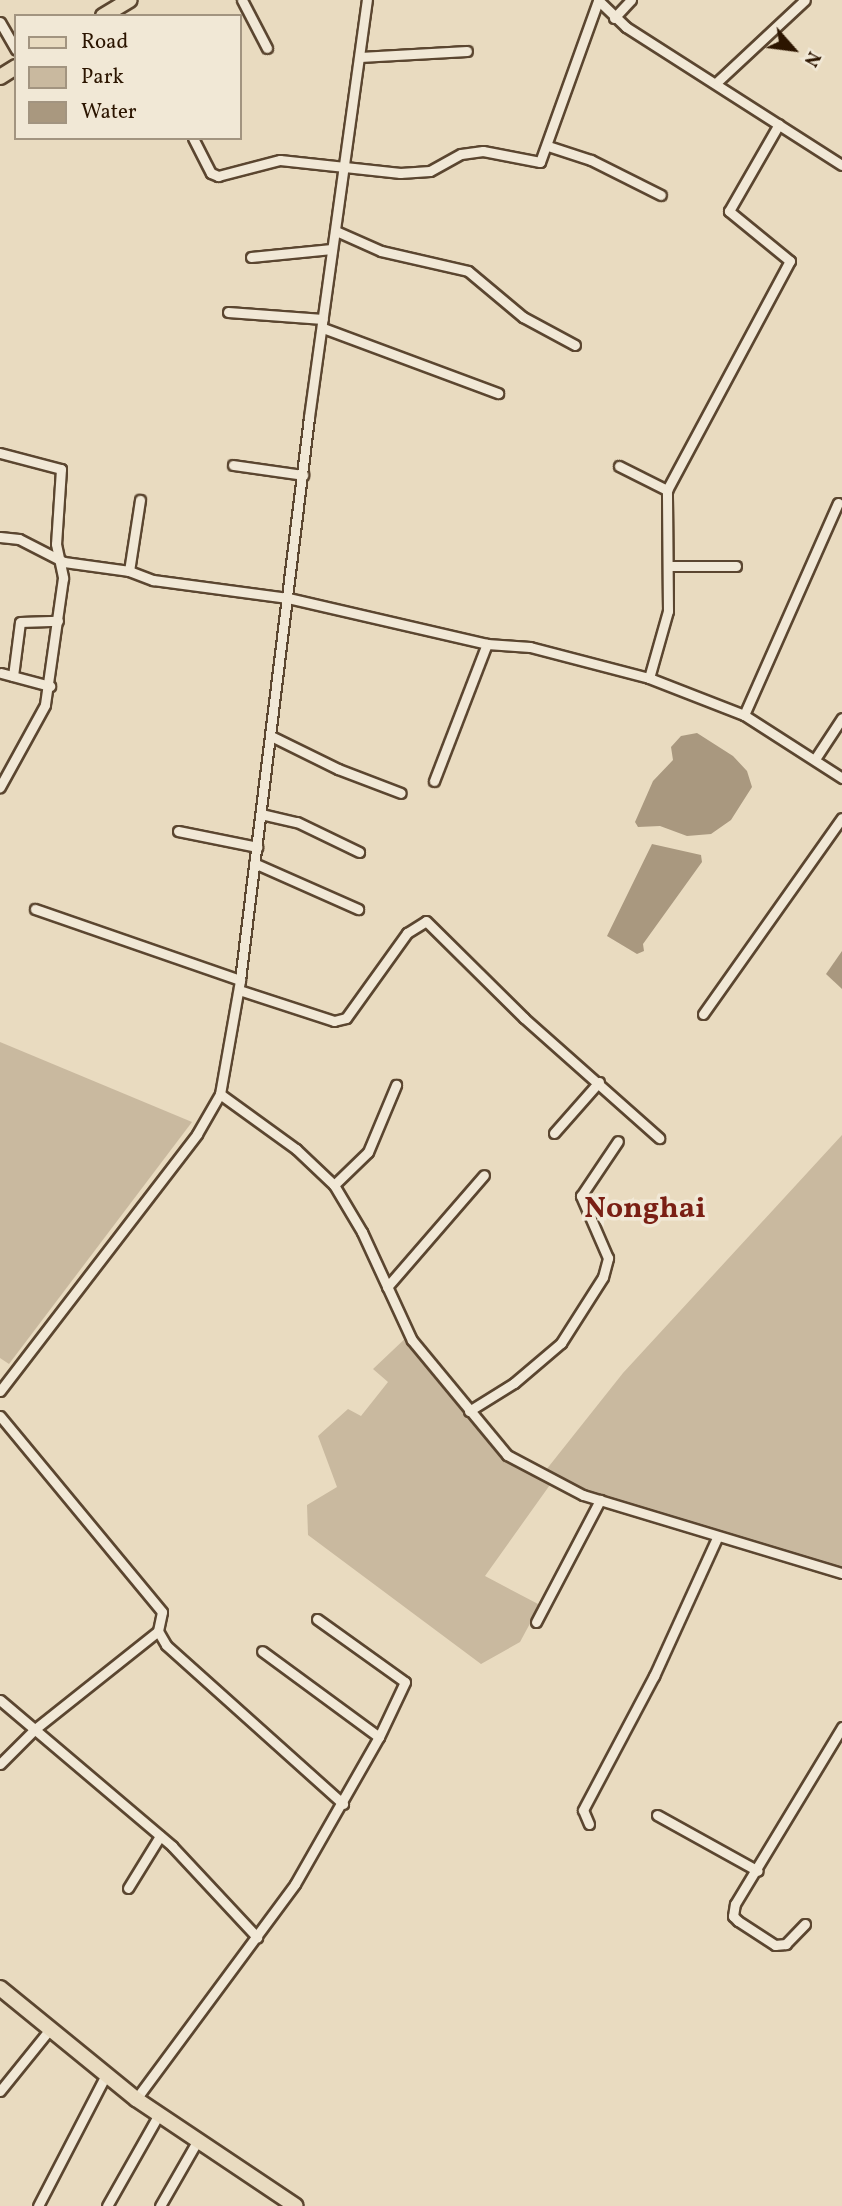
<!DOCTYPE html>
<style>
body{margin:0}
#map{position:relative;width:842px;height:2206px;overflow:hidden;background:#e9dbc0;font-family:Vollkorn,serif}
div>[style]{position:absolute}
.green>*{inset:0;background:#c9b99f}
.water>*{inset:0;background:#a9987f}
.roads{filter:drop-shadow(2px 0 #5b4630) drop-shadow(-2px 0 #5b4630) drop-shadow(0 2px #5b4630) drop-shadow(0 -2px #5b4630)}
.minor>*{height:9px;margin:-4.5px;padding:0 4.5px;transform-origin:4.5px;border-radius:4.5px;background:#f1e8d6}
.primary>*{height:14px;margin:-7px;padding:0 7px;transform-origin:7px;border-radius:7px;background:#e9dbc0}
span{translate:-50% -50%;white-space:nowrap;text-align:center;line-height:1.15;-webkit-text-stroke:7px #f1e8d6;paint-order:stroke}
.quarter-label{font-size:30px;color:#7a1f14;font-weight:700}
.legend{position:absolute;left:14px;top:14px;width:228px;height:126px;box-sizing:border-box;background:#f1e8d6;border:2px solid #a29480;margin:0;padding:9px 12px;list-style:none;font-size:21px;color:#2c1500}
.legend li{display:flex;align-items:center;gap:14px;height:35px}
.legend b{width:35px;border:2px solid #a29480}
.north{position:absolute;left:758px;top:14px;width:70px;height:70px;-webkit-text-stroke:5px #f1e8d6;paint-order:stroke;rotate:118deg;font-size:19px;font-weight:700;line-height:28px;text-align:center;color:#2c1500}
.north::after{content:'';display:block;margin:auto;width:24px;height:32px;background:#2c1500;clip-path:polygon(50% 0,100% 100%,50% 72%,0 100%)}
</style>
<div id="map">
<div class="green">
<div style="clip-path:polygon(0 1042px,192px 1122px,9px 1364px,0 1358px)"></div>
<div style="clip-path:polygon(842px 1135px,842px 1573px,552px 1482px,485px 1576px,540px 1605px,520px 1642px,481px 1664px,308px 1535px,307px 1505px,337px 1487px,318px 1436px,348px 1409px,361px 1416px,388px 1382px,373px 1369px,411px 1333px,477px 1419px,513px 1455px,542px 1475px,623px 1373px)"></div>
</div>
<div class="water">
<div style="clip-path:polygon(697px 733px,733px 756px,747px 771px,752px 787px,731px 820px,711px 834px,687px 836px,660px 826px,638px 827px,635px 822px,653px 781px,673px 760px,671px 747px,681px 736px)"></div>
<div style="clip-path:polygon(652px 844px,701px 855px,702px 862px,643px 944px,644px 951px,637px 954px,607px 936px)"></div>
<div style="clip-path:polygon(842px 951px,842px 989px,826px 974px)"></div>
</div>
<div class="roads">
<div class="minor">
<div style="left:242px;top:0;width:54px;rotate:62.5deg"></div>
<div style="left:598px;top:0;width:39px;rotate:44deg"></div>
<div style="left:626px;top:27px;width:256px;rotate:32.6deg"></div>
<div style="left:614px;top:18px;width:25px;rotate:-47deg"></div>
<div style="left:0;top:22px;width:32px;rotate:60deg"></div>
<div style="left:360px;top:57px;width:107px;rotate:-3.2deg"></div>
<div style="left:717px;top:82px;width:120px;rotate:-43deg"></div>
<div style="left:193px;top:138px;width:39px;rotate:63deg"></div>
<div style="left:211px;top:173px;width:8px;rotate:23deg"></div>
<div style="left:218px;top:176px;width:64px;rotate:-14.5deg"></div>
<div style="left:280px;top:160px;width:121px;rotate:6.2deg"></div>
<div style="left:400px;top:173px;width:30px;rotate:-4deg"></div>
<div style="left:430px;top:171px;width:35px;rotate:-29deg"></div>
<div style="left:461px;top:154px;width:22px;rotate:-8deg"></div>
<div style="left:483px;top:151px;width:58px;rotate:10.9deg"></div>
<div style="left:540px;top:162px;width:171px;rotate:-70.2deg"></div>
<div style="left:548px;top:146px;width:45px;rotate:18deg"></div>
<div style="left:591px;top:160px;width:78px;rotate:26.6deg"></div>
<div style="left:336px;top:231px;width:49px;rotate:24deg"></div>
<div style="left:381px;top:251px;width:89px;rotate:12.9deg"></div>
<div style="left:468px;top:271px;width:72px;rotate:39.9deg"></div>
<div style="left:523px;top:317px;width:59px;rotate:28.3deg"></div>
<div style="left:251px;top:257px;width:81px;rotate:-5.6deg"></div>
<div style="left:228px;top:312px;width:95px;rotate:4.2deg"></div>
<div style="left:323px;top:328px;width:187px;rotate:20.4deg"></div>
<div style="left:0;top:453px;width:63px;rotate:14.7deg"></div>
<div style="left:61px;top:469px;width:75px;rotate:93.8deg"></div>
<div style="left:56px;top:544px;width:35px;rotate:78deg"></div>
<div style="left:63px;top:578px;width:128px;rotate:98.1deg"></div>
<div style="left:45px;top:705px;width:94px;rotate:118.8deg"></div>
<div style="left:233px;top:465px;width:71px;rotate:8.1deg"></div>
<div style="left:619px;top:466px;width:54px;rotate:26.6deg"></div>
<div style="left:0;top:537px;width:19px;rotate:6deg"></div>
<div style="left:19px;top:539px;width:51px;rotate:27.1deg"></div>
<div style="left:64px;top:562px;width:66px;rotate:7.9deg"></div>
<div style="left:129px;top:571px;width:26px;rotate:21deg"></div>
<div style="left:153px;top:580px;width:136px;rotate:7.6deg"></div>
<div style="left:288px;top:598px;width:204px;rotate:13deg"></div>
<div style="left:487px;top:644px;width:43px;rotate:4deg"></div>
<div style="left:530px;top:647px;width:123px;rotate:14.6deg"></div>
<div style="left:649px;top:678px;width:102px;rotate:21.3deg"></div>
<div style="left:744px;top:715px;width:117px;rotate:32.7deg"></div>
<div style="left:671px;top:566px;width:65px"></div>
<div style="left:129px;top:571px;width:72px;rotate:-81.2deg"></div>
<div style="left:1px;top:673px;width:51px;rotate:14.9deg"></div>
<div style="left:13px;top:676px;width:54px;rotate:-82.6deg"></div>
<div style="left:20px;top:622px;width:38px;rotate:-2deg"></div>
<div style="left:649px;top:678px;width:70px;rotate:-74.2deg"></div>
<div style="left:668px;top:611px;width:121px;rotate:-90.5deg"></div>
<div style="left:667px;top:490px;width:260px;rotate:-61.8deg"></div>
<div style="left:790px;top:261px;width:79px;rotate:-140.7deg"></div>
<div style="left:729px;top:211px;width:100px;rotate:-60.1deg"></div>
<div style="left:744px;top:715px;width:232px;rotate:-66.1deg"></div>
<div style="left:271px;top:736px;width:75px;rotate:26.2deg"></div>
<div style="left:338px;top:769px;width:67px;rotate:20.9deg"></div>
<div style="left:815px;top:759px;width:49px;rotate:-56.6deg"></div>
<div style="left:434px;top:781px;width:147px;rotate:-68.9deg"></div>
<div style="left:261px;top:814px;width:37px;rotate:13deg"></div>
<div style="left:297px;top:822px;width:69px;rotate:25.8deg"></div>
<div style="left:178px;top:831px;width:81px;rotate:11.4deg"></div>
<div style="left:254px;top:863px;width:114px;rotate:23.9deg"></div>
<div style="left:35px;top:909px;width:217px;rotate:19.1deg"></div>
<div style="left:239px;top:990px;width:100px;rotate:18.1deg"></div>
<div style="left:334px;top:1021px;width:12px;rotate:-14deg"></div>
<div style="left:346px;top:1018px;width:105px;rotate:-54.3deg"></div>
<div style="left:407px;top:933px;width:22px;rotate:-32deg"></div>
<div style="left:426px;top:921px;width:138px;rotate:44.7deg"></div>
<div style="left:524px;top:1018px;width:181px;rotate:41.6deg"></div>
<div style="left:703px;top:1014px;width:240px;rotate:-54.7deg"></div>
<div style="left:220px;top:1094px;width:94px;rotate:35.9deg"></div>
<div style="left:296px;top:1149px;width:52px;rotate:43.5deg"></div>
<div style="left:334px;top:1185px;width:55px;rotate:59.2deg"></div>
<div style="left:362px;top:1232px;width:119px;rotate:65.2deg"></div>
<div style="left:412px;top:1340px;width:149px;rotate:50.4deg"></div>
<div style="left:507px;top:1455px;width:86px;rotate:27.8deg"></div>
<div style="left:583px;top:1495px;width:270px;rotate:16.8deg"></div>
<div style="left:554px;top:1133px;width:68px;rotate:-48.6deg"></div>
<div style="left:334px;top:1185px;width:47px;rotate:-44.1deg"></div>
<div style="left:368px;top:1152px;width:73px;rotate:-67.3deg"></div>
<div style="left:387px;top:1287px;width:148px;rotate:-49.1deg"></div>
<div style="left:0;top:1391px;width:324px;rotate:-52.5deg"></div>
<div style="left:197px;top:1134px;width:46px;rotate:-60.1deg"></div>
<div style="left:220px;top:1094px;width:116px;rotate:-80deg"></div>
<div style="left:240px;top:980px;width:567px;rotate:-83.01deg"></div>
<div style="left:309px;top:417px;width:421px;rotate:-82.1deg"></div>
<div style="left:469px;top:1411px;width:53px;rotate:-31.9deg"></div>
<div style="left:514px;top:1383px;width:62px;rotate:-40.4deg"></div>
<div style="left:561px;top:1343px;width:78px;rotate:-57.5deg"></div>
<div style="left:603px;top:1277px;width:20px;rotate:-75deg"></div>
<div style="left:608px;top:1258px;width:68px;rotate:-113.5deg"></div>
<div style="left:581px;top:1196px;width:66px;rotate:-56.1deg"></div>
<div style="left:0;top:1416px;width:254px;rotate:50.4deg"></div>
<div style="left:162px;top:1612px;width:19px;rotate:102deg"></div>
<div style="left:158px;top:1631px;width:16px;rotate:60deg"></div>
<div style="left:166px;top:1645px;width:238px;rotate:41.9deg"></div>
<div style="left:317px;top:1619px;width:108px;rotate:35.6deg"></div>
<div style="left:405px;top:1682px;width:61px;rotate:115.3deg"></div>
<div style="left:536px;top:1622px;width:138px;rotate:-62.3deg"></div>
<div style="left:0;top:1700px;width:226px;rotate:40.3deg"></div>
<div style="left:172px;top:1846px;width:125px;rotate:47deg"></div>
<div style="left:0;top:1764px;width:49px;rotate:-45deg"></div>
<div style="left:35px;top:1729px;width:157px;rotate:-38.5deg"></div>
<div style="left:657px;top:1815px;width:115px;rotate:29deg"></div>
<div style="left:589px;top:1824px;width:15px;rotate:-113deg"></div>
<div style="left:583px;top:1810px;width:152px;rotate:-62.1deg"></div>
<div style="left:654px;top:1676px;width:152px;rotate:-65.5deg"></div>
<div style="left:128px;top:1888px;width:61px;rotate:-58.4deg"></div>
<div style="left:805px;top:1924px;width:28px;rotate:134deg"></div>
<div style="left:786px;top:1944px;width:11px;rotate:175deg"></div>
<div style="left:775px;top:1945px;width:44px;rotate:-147deg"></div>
<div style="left:738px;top:1921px;width:7px;rotate:-135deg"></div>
<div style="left:733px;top:1916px;width:12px;rotate:-81deg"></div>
<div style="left:735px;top:1904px;width:207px;rotate:-58.8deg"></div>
<div style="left:0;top:2091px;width:80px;rotate:-51.1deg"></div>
<div style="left:136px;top:2099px;width:267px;rotate:-53.5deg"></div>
<div style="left:295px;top:1884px;width:169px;rotate:-60.3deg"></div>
<div style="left:379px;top:1737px;width:145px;rotate:-143.7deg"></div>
<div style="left:38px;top:2206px;width:148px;rotate:-62.6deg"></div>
<div style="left:107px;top:2206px;width:106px;rotate:-60.5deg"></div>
<div style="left:160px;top:2206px;width:76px;rotate:-60.1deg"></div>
</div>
<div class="primary">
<div style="left:103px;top:16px;width:31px;rotate:-31deg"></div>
<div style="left:0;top:77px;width:19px;rotate:-32deg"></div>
<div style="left:0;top:1988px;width:176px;rotate:39.2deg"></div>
<div style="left:136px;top:2099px;width:192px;rotate:33.8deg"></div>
</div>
</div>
<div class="quarter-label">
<span style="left:645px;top:1209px">Nonghai</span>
</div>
<ul class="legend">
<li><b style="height:9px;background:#e9dbc0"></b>Road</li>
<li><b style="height:19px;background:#c9b99f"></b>Park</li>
<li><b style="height:19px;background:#a9987f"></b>Water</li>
</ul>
<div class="north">N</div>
</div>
